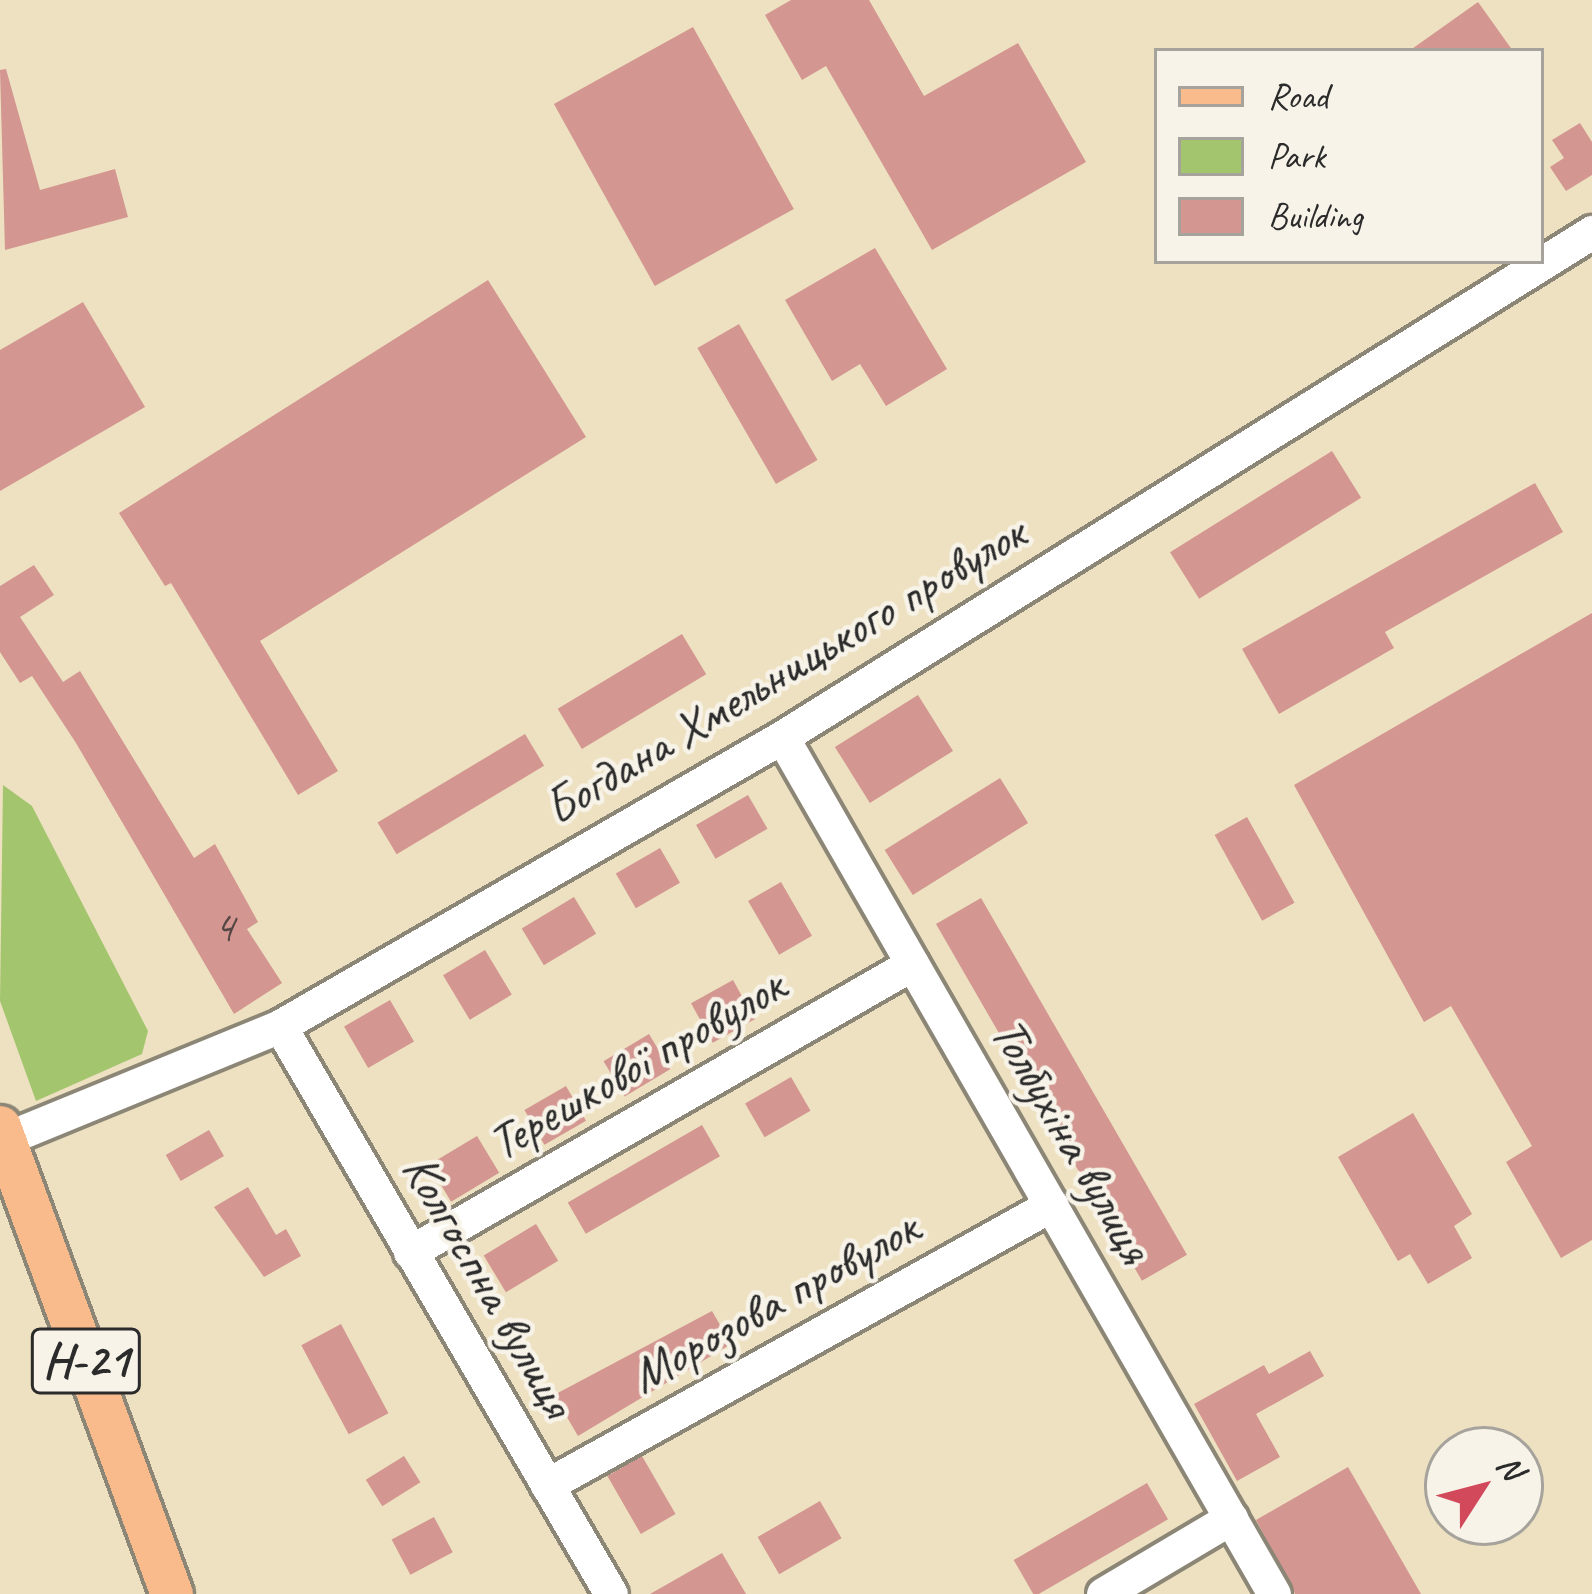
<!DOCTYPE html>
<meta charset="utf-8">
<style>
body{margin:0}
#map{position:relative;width:1592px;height:1594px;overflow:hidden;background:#eee1c1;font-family:Caveat,sans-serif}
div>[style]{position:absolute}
.green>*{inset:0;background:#a3c56e}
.building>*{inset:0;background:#d39690;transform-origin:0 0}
.roads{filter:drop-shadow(3px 0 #8c8676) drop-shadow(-3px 0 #8c8676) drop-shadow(0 3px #8c8676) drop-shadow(0 -3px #8c8676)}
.minor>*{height:33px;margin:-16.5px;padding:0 16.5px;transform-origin:16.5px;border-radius:16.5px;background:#fff}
.major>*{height:42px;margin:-21px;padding:0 21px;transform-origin:21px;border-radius:21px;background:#fabb8c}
span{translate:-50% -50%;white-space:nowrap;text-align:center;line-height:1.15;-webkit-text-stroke:9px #f7f3e8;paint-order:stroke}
.number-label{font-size:45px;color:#554644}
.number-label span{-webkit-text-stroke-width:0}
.shield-label span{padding:3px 9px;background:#f7f3e8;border:3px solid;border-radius:9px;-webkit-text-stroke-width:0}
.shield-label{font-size:48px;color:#2b2b2b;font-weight:700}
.street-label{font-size:51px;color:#2b2b2b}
.legend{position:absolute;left:1154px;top:48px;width:390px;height:216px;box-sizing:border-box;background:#f7f3e8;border:3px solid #a5a39c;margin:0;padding:15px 21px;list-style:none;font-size:36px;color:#2b2b2b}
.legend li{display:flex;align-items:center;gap:24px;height:60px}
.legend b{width:60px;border:3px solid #a5a39c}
.north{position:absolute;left:1424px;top:1426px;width:120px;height:120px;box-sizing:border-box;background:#f7f3e8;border:3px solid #a5a39c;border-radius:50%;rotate:54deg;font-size:33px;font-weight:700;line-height:48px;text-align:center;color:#2b2b2b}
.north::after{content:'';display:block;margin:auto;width:42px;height:54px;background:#d1495b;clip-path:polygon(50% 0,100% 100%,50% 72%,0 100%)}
</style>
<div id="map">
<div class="green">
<div style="clip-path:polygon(3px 785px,32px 806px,148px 1031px,142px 1054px,36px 1101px,0 1001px)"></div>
</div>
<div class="building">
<div style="clip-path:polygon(791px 0,869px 0,924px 96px,1018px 43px,1086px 162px,932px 250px,826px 66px,802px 80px,765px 15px)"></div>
<div style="clip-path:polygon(1478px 2px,1513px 51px,1409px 51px)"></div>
<div style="left:693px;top:27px;width:208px;height:159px;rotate:61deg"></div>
<div style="clip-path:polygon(6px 69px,40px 190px,115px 169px,128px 217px,5px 250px,0 70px)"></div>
<div style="clip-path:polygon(1580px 123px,1592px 142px,1592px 175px,1566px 191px,1550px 167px,1564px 158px,1552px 140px)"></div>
<div style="clip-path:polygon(875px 248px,947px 369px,886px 406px,860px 364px,832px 381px,785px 300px)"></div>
<div style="clip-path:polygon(488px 280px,586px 437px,260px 641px,338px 771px,298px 795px,171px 583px,165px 586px,119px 513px)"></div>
<div style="clip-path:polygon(83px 302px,145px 407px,0 491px,0 350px)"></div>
<div style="left:739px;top:324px;width:157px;height:48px;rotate:60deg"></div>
<div style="left:1332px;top:451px;width:55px;height:191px;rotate:58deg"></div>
<div style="clip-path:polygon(1535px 483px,1563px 532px,1385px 632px,1394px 648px,1279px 714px,1242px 649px)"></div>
<div style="clip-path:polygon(34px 565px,54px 595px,20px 617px,63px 682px,80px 671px,194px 858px,215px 844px,258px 922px,247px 929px,282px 983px,234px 1014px,76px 743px,32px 676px,20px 683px,0 652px,0 586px)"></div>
<div style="clip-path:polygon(1592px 613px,1592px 1240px,1561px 1258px,1506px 1162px,1532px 1146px,1451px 1006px,1424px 1022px,1294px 785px)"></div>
<div style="left:682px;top:634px;width:47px;height:145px;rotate:59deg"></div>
<div style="left:918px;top:695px;width:66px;height:98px;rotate:58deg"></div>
<div style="left:525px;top:734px;width:37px;height:172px;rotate:59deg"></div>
<div style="left:1000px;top:778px;width:53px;height:136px;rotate:58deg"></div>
<div style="left:748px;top:795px;width:39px;height:60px;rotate:60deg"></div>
<div style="left:1247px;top:817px;width:98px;height:37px;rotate:61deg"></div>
<div style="left:660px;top:848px;width:40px;height:51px;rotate:60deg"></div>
<div style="left:781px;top:882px;width:62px;height:38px;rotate:60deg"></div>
<div style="left:574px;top:897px;width:43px;height:61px;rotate:59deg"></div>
<div style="left:981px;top:898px;width:412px;height:52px;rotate:60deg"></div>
<div style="left:485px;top:950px;width:52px;height:49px;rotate:59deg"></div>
<div style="left:733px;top:980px;width:45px;height:48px;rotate:61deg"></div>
<div style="left:390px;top:1000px;width:48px;height:53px;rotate:60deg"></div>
<div style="left:649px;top:1034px;width:41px;height:53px;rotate:59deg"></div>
<div style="left:791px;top:1077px;width:39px;height:53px;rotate:60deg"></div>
<div style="left:566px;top:1086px;width:40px;height:48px;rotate:60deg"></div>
<div style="clip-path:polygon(1413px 1113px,1472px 1214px,1454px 1226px,1472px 1258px,1428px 1284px,1410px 1254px,1398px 1261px,1338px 1157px)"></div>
<div style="left:702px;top:1125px;width:36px;height:155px;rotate:60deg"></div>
<div style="left:209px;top:1130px;width:30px;height:50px;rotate:60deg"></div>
<div style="left:477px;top:1136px;width:43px;height:56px;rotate:59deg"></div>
<div style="clip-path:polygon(248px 1187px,276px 1235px,286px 1229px,301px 1256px,264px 1277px,214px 1207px)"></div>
<div style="left:536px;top:1224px;width:43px;height:61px;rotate:59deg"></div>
<div style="clip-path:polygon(712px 1311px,731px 1344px,578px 1436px,554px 1395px)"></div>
<div style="left:341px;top:1324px;width:101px;height:45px;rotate:62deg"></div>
<div style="clip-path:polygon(1310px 1351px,1324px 1376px,1256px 1414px,1280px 1457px,1237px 1481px,1194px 1404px,1264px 1365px,1269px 1374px)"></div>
<div style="left:404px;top:1456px;width:31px;height:45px;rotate:58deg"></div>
<div style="left:642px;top:1456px;width:67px;height:40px;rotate:60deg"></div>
<div style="clip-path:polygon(1348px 1467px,1421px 1594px,1295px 1594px,1256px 1520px)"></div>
<div style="left:1147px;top:1483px;width:42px;height:154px;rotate:60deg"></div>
<div style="left:820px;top:1501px;width:43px;height:72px;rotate:60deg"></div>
<div style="left:434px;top:1517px;width:40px;height:48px;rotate:62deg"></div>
<div style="clip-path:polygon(722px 1553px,746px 1594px,650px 1594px)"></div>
</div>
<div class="roads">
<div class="minor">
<div style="left:782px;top:737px;width:988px;rotate:60.14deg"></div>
<div style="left:280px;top:1026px;width:657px;rotate:59.77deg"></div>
<div style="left:0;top:1141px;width:303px;rotate:-22.3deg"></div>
<div style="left:280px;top:1026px;width:579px;rotate:-29.93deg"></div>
<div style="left:782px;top:737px;width:955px;rotate:-31.94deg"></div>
<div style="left:410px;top:1252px;width:579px;rotate:-29.84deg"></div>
<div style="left:547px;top:1485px;width:577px;rotate:-29.05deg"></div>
<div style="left:1103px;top:1594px;width:149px;rotate:-30.7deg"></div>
</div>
<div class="major">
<div style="left:0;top:1127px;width:498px;rotate:69.8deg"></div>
</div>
</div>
<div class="number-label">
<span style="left:224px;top:927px">4</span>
</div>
<div class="shield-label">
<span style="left:86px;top:1361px">Н-21</span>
</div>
<div class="street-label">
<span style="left:784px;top:670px;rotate:-31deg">Богдана Хмельницького провулок</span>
<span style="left:636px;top:1064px;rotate:-30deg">Терешкової провулок</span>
<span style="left:1072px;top:1140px;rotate:60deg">Толбухіна вулиця</span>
<span style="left:489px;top:1285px;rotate:60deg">Колгоспна вулиця</span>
<span style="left:774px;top:1301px;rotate:-29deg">Морозова провулок</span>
</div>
<ul class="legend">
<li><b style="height:15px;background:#fabb8c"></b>Road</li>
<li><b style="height:33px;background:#a3c56e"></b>Park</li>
<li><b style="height:33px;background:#d39690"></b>Building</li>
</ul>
<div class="north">N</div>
</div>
